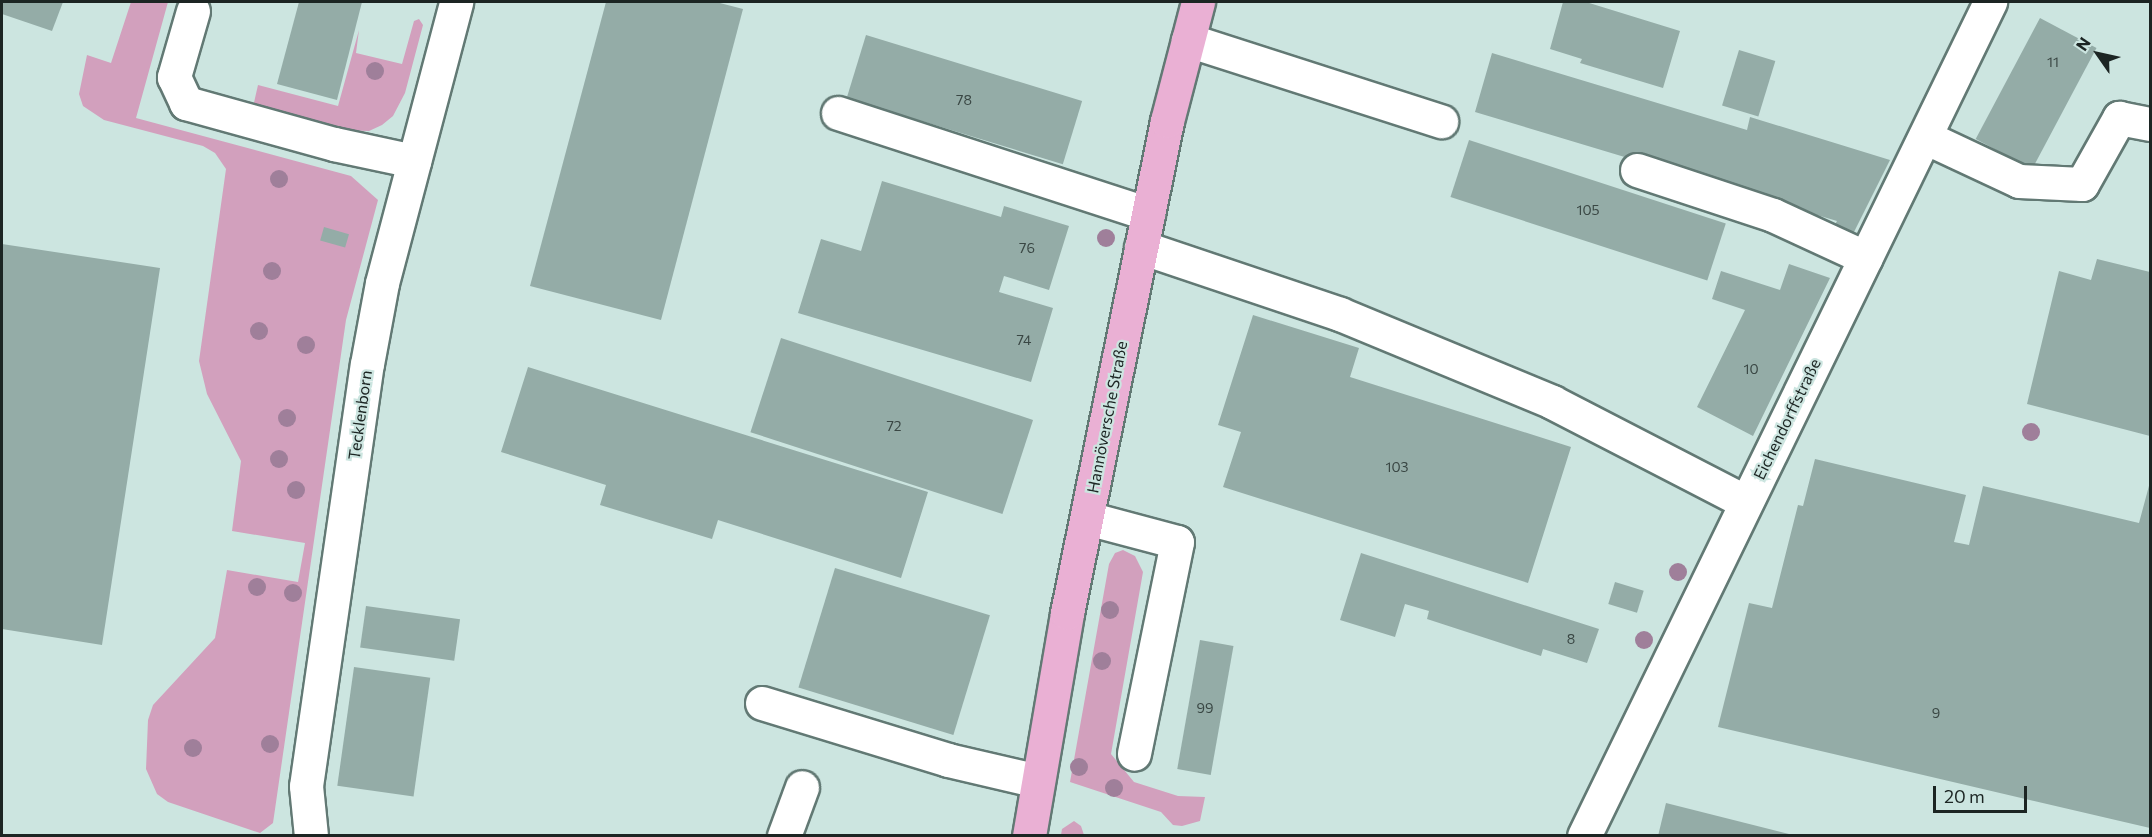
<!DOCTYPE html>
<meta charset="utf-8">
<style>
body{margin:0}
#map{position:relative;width:2152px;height:837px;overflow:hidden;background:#cce5e0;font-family:Commissioner,sans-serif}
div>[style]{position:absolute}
.green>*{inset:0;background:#d2a0bd}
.building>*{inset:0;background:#94aca7;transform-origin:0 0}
.roads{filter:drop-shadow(2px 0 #627974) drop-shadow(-2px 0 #627974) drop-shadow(0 2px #627974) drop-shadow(0 -2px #627974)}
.minor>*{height:33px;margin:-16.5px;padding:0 16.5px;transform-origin:16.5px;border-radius:16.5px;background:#fff}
.major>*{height:33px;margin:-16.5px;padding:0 16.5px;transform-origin:16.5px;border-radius:16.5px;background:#eab0d4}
.trees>*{width:18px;height:18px;margin:-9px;border-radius:50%;background:#9f7f9a}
span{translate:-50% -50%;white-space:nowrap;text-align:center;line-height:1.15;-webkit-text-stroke:4.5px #cce5e0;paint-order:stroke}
.number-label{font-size:14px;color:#3a4744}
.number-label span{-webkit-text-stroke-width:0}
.street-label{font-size:16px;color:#1c2523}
.frame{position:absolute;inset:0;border:3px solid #1c2523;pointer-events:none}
.north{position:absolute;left:2068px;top:24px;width:60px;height:60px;-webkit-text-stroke:4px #cce5e0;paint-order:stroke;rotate:304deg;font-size:16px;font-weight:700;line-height:24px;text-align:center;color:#1c2523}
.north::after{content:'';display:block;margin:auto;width:21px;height:27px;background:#1c2523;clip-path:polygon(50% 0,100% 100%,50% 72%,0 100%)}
.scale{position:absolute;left:1933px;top:786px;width:94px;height:27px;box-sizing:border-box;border:3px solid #1c2523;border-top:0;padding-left:8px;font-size:18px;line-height:21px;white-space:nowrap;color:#1c2523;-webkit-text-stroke:4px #cce5e0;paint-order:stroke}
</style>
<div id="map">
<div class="green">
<div style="clip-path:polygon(131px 2px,168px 2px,136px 118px,351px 176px,378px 200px,346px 320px,273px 823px,260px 833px,168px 802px,157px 794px,146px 769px,148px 720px,153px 705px,215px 638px,227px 570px,298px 582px,305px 543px,232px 531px,241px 461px,207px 394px,199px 361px,226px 169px,215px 153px,203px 146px,104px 120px,83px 106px,79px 94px,87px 55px,111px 63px)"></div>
<div style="clip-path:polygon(419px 19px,423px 25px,405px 93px,393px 116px,382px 125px,369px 131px,338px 130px,253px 107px,258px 85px,338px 106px,359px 30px,356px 53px,402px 64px,414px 21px)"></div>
<div style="clip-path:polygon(1123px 550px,1135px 556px,1143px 572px,1111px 754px,1134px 782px,1178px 796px,1205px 797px,1200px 821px,1182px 826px,1173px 825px,1161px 812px,1070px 782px,1109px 564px,1115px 553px)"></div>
<div style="clip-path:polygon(1074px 821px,1081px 826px,1084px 835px,1061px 835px,1062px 829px)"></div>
</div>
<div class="building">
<div style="clip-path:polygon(2px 2px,63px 2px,52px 31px,2px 14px)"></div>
<div style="clip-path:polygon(299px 2px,362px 2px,337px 100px,277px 84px)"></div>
<div style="clip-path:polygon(606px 2px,716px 2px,743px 9px,661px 320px,530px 286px)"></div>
<div style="clip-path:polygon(1563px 2px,1586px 2px,1680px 31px,1663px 88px,1580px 63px,1582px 59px,1550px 49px)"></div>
<div style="left:2040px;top:18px;width:64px;height:137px;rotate:28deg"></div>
<div style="left:866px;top:35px;width:226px;height:66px;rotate:17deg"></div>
<div style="left:1739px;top:50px;width:38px;height:58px;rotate:17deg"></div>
<div style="clip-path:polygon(1492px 53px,1747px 130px,1750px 117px,1890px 160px,1851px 238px,1832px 230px,1837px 221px,1475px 112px)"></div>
<div style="left:1469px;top:140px;width:270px;height:60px;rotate:18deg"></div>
<div style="clip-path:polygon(882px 181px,1001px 217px,1004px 206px,1069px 226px,1049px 290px,1004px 276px,999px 292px,1053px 308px,1031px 382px,798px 313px,821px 239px,861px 251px)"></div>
<div style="left:324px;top:227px;width:26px;height:14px;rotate:16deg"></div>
<div style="clip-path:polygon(2px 244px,160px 268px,102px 645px,2px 629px)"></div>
<div style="clip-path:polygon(2097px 259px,2150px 272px,2150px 436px,2027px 404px,2059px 271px,2091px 280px)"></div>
<div style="clip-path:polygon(1789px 264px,1830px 278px,1753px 436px,1697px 407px,1745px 310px,1712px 299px,1721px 271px,1780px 290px)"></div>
<div style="clip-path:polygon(1253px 315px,1359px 348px,1350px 377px,1571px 447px,1528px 583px,1223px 487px,1241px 432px,1218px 425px)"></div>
<div style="left:781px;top:338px;width:265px;height:99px;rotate:18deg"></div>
<div style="clip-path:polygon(528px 367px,928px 492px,901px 578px,718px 520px,712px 539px,600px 505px,606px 485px,501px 452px)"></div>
<div style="clip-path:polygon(1815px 459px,1966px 495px,1954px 542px,1969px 545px,1983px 486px,2139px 523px,2150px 482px,2150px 828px,1718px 727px,1749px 603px,1772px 608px,1798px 505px,1803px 506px)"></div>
<div style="clip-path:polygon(1361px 553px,1599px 629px,1587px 663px,1543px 649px,1541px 656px,1427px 619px,1429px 611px,1405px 604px,1395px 637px,1340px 620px)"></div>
<div style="left:835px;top:568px;width:162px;height:125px;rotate:17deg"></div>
<div style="left:1615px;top:582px;width:30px;height:23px;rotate:17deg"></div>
<div style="left:366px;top:606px;width:95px;height:42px;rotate:8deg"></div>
<div style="left:1200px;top:640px;width:34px;height:131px;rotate:10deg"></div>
<div style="left:354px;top:667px;width:77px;height:120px;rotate:8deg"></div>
<div style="clip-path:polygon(1666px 803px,1793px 835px,1793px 836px,1658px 836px)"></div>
</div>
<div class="roads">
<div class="minor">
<div style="left:193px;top:11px;width:69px;rotate:106.1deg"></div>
<div style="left:174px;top:77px;width:29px;rotate:65deg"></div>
<div style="left:186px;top:103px;width:154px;rotate:15.5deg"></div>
<div style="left:334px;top:144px;width:82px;rotate:12deg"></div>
<div style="left:1188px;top:40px;width:266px;rotate:17.8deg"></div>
<div style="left:838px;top:113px;width:326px;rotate:18deg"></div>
<div style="left:1925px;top:137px;width:104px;rotate:25.1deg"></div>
<div style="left:2019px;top:181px;width:63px;rotate:2.7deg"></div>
<div style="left:2082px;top:184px;width:76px;rotate:-60.7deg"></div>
<div style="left:2119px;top:118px;width:32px;rotate:11deg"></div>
<div style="left:1637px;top:170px;width:143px;rotate:18.3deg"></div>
<div style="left:1773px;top:215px;width:102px;rotate:24.8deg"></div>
<div style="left:1141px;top:247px;width:210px;rotate:18.6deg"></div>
<div style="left:1340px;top:314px;width:230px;rotate:22.5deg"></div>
<div style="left:1552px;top:402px;width:218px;rotate:27.3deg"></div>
<div style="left:1087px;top:518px;width:93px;rotate:14.9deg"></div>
<div style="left:1177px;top:542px;width:216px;rotate:101.5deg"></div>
<div style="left:762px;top:703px;width:195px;rotate:17deg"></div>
<div style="left:948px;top:760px;width:92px;rotate:13.1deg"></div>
<div style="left:311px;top:836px;width:50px;rotate:-95.7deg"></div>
<div style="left:306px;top:786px;width:426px;rotate:-81.8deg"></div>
<div style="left:367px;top:364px;width:82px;rotate:-79.5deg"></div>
<div style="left:382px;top:283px;width:291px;rotate:-75.2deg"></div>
<div style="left:784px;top:836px;width:52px;rotate:-69.8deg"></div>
<div style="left:1584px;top:836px;width:928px;rotate:-64.04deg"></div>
</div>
<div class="major">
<div style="left:1029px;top:836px;width:226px;rotate:-80.3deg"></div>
<div style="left:1067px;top:613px;width:502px;rotate:-78.51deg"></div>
<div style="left:1167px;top:121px;width:123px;rotate:-75.4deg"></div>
</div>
</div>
<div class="trees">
<div style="left:375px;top:71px"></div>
<div style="left:279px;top:179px"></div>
<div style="left:1106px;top:238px"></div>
<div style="left:272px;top:271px"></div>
<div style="left:259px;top:331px"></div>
<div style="left:306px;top:345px"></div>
<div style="left:287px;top:418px"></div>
<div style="left:2031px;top:432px"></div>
<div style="left:279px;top:459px"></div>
<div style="left:296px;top:490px"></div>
<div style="left:1678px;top:572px"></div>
<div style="left:257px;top:587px"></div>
<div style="left:293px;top:593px"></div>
<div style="left:1110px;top:610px"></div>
<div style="left:1644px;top:640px"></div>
<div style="left:1102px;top:661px"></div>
<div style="left:270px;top:744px"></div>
<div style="left:193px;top:748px"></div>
<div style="left:1079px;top:767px"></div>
<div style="left:1114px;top:788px"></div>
</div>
<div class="number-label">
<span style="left:2053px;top:62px">11</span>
<span style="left:964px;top:100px">78</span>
<span style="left:1588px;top:210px">105</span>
<span style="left:1027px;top:248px">76</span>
<span style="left:1024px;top:340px">74</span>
<span style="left:1751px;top:369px">10</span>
<span style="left:894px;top:426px">72</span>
<span style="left:1397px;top:467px">103</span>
<span style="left:1571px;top:639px">8</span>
<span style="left:1205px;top:708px">99</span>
<span style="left:1936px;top:713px">9</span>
</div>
<div class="street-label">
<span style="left:360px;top:415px;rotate:-82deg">Tecklenborn</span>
<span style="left:1107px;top:417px;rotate:-79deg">Hannöversche Straße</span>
<span style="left:1787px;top:419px;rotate:-64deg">Eichendorffstraße</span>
</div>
<div class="frame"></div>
<div class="north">N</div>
<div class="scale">20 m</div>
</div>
